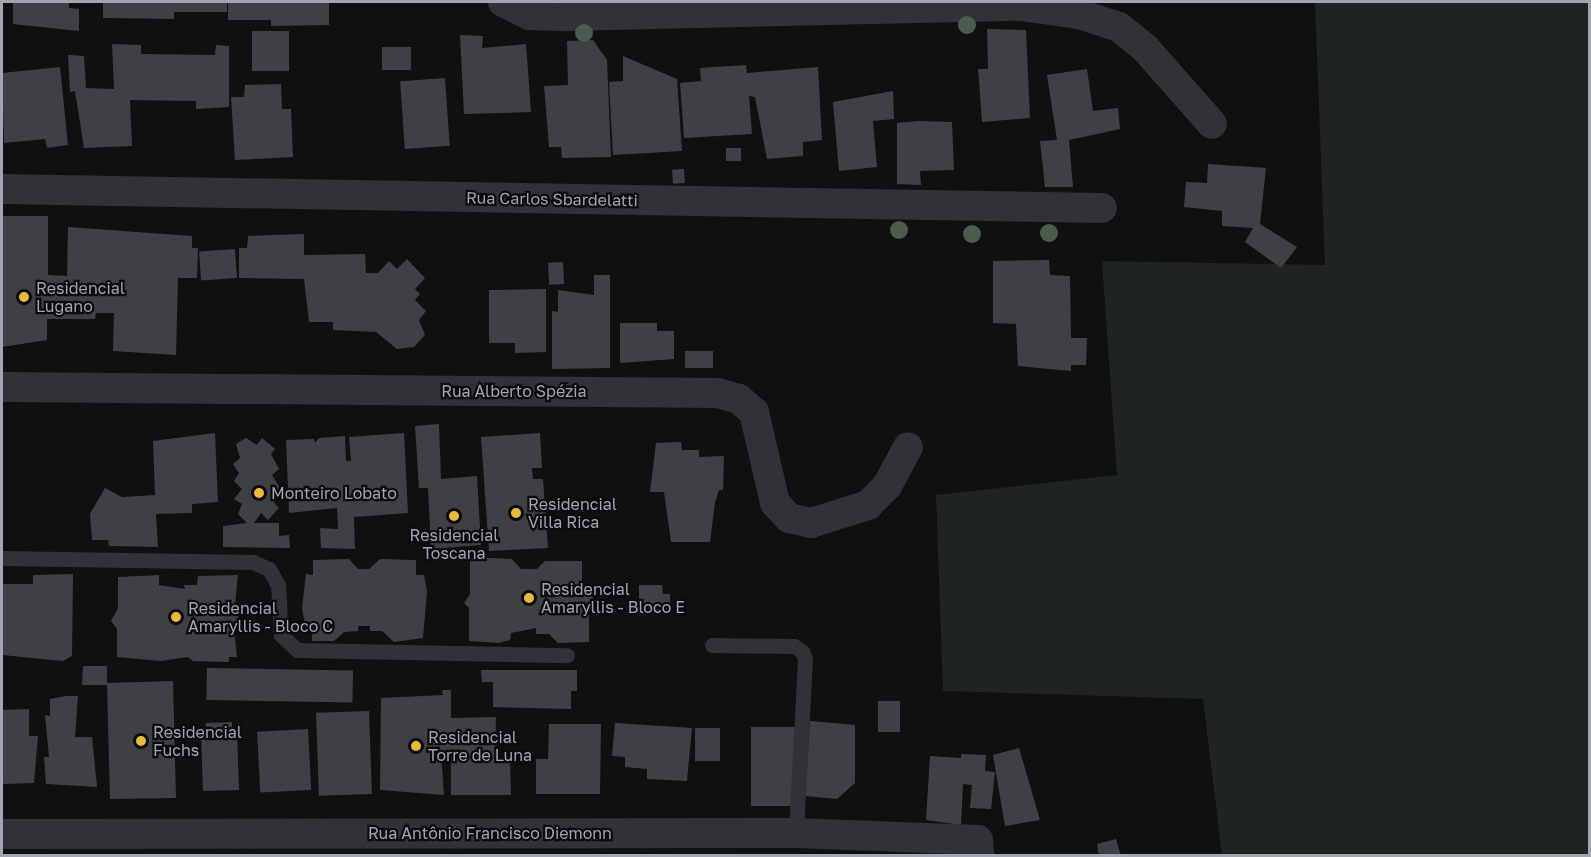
<!DOCTYPE html>
<meta charset="utf-8">
<style>
body{margin:0}
#map{position:relative;width:1591px;height:857px;overflow:hidden;background:#101011;font-family:"Golos Text",sans-serif}
div>[style]{position:absolute}
.green>*{inset:0;background:#1e2520}
.building>*{inset:0;background:#3f4044;transform-origin:0 0}
.lane>*{height:15px;margin:-7.5px;padding:0 7.5px;transform-origin:7.5px;border-radius:7.5px;background:#313136}
.street>*{height:30px;margin:-15px;padding:0 15px;transform-origin:15px;border-radius:15px;background:#313136}
.trees>*{width:18px;height:18px;margin:-9px;border-radius:50%;background:#4a5d4d}
.dots>*{width:16px;height:16px;translate:-50% -50%;box-sizing:border-box;border:3px solid #0b0b0c;border-radius:50%}
span{translate:-50% -50%;white-space:nowrap;text-align:center;line-height:1.15;-webkit-text-stroke:4.5px #0b0b0c;paint-order:stroke}
.street-label{font-size:16px;color:#a1a5b1}
.poi-label{font-size:16px;color:#a1a5b1}
.left{translate:0 -50%;text-align:left}
.frame{position:absolute;inset:0;border:3px solid #a1a5b1;pointer-events:none}
</style>
<div id="map">
<div class="green">
<div style="clip-path:polygon(1315px 2px,1589px 2px,1589px 855px,1222px 855px,1203px 699px,943px 691px,936px 495px,1117px 475px,1102px 261px,1325px 265px)"></div>
</div>
<div class="building">
<div style="clip-path:polygon(13px 2px,69px 2px,69px 8px,79px 9px,79px 31px,13px 24px)"></div>
<div style="clip-path:polygon(103px 2px,227px 2px,227px 12px,174px 12px,174px 19px,103px 18px)"></div>
<div style="clip-path:polygon(228px 2px,329px 2px,329px 25px,271px 26px,271px 20px,228px 20px)"></div>
<div style="clip-path:polygon(987px 29px,1026px 30px,1030px 118px,982px 122px,978px 69px,988px 69px)"></div>
<div style="left:252px;top:31px;width:37px;height:40px"></div>
<div style="clip-path:polygon(460px 35px,483px 36px,482px 48px,526px 44px,531px 112px,464px 114px)"></div>
<div style="clip-path:polygon(593px 40px,607px 60px,611px 157px,562px 158px,561px 147px,549px 147px,544px 86px,568px 85px,567px 41px)"></div>
<div style="clip-path:polygon(112px 44px,141px 45px,141px 54px,215px 55px,216px 45px,229px 46px,229px 107px,196px 109px,196px 101px,130px 100px,132px 146px,84px 148px,75px 91px,70px 92px,68px 55px,84px 56px,86px 88px,114px 89px)"></div>
<div style="left:411px;top:47px;width:23px;height:29px;rotate:90deg"></div>
<div style="clip-path:polygon(623px 56px,677px 79px,682px 151px,613px 155px,609px 82px,623px 81px)"></div>
<div style="clip-path:polygon(746px 65px,747px 73px,818px 67px,822px 140px,803px 142px,803px 156px,767px 159px,755px 97px,749px 96px,752px 134px,684px 138px,680px 83px,701px 81px,700px 68px)"></div>
<div style="clip-path:polygon(60px 67px,68px 145px,47px 148px,45px 139px,4px 143px,2px 73px)"></div>
<div style="clip-path:polygon(1087px 69px,1093px 111px,1118px 108px,1120px 129px,1069px 140px,1073px 187px,1045px 187px,1040px 141px,1057px 140px,1047px 75px)"></div>
<div style="left:445px;top:78px;width:68px;height:45px;rotate:86deg"></div>
<div style="clip-path:polygon(281px 84px,282px 109px,291px 109px,293px 157px,235px 160px,231px 97px,244px 97px,245px 85px)"></div>
<div style="clip-path:polygon(893px 91px,894px 119px,873px 121px,877px 167px,839px 171px,833px 102px)"></div>
<div style="clip-path:polygon(918px 121px,952px 122px,954px 170px,920px 171px,921px 185px,897px 184px,897px 123px)"></div>
<div style="left:741px;top:148px;width:13px;height:15px;rotate:90deg"></div>
<div style="clip-path:polygon(1208px 164px,1266px 168px,1260px 224px,1297px 247px,1281px 268px,1245px 242px,1253px 228px,1222px 226px,1222px 211px,1184px 207px,1186px 182px,1207px 183px)"></div>
<div style="left:684px;top:169px;width:14px;height:12px;rotate:86deg"></div>
<div style="clip-path:polygon(2px 216px,48px 216px,48px 275px,67px 276px,68px 227px,192px 236px,192px 248px,198px 248px,197px 278px,178px 278px,176px 355px,113px 351px,114px 313px,96px 313px,95px 319px,47px 319px,47px 340px,2px 347px)"></div>
<div style="clip-path:polygon(304px 234px,304px 255px,365px 254px,366px 273px,378px 273px,389px 261px,397px 269px,407px 259px,425px 278px,415px 289px,420px 294px,415px 300px,426px 311px,419px 320px,425px 335px,414px 347px,397px 349px,376px 332px,333px 330px,333px 322px,309px 322px,304px 279px,239px 278px,239px 248px,247px 248px,248px 236px)"></div>
<div style="left:235px;top:249px;width:29px;height:36px;rotate:86deg"></div>
<div style="clip-path:polygon(1049px 260px,1050px 275px,1070px 276px,1071px 338px,1087px 338px,1086px 365px,1071px 365px,1071px 371px,1018px 366px,1016px 324px,993px 323px,993px 261px)"></div>
<div style="left:563px;top:262px;width:22px;height:15px;rotate:87deg"></div>
<div style="clip-path:polygon(594px 275px,610px 275px,610px 368px,552px 369px,552px 311px,558px 312px,558px 290px,594px 295px)"></div>
<div style="clip-path:polygon(546px 289px,546px 352px,515px 353px,515px 343px,489px 343px,489px 290px)"></div>
<div style="clip-path:polygon(620px 323px,657px 323px,657px 331px,674px 331px,674px 359px,620px 363px)"></div>
<div style="left:685px;top:351px;width:28px;height:17px"></div>
<div style="clip-path:polygon(439px 424px,441px 479px,477px 476px,481px 545px,431px 549px,428px 488px,419px 488px,415px 426px)"></div>
<div style="clip-path:polygon(215px 433px,218px 502px,192px 504px,192px 513px,156px 514px,158px 547px,109px 546px,108px 540px,92px 540px,90px 514px,105px 488px,122px 497px,155px 495px,153px 441px)"></div>
<div style="clip-path:polygon(404px 433px,408px 513px,354px 517px,355px 549px,321px 548px,320px 528px,338px 529px,337px 508px,289px 513px,286px 440px,314px 439px,315px 443px,319px 438px,345px 436px,346px 461px,351px 461px,349px 437px)"></div>
<div style="clip-path:polygon(540px 433px,542px 468px,532px 468px,533px 479px,543px 479px,548px 548px,489px 551px,481px 437px)"></div>
<div style="clip-path:polygon(246px 438px,257px 445px,262px 438px,275px 449px,271px 454px,279px 469px,272px 475px,280px 488px,274px 503px,279px 508px,268px 520px,261px 513px,254px 523px,279px 523px,279px 536px,289px 535px,290px 548px,223px 547px,223px 526px,247px 523px,238px 514px,242px 504px,234px 499px,242px 489px,234px 481px,239px 473px,233px 464px,240px 458px,236px 444px)"></div>
<div style="clip-path:polygon(681px 442px,682px 450px,699px 450px,699px 457px,724px 456px,723px 490px,719px 490px,715px 502px,710px 542px,671px 542px,664px 492px,650px 492px,656px 443px)"></div>
<div style="clip-path:polygon(470px 557px,512px 559px,521px 569px,537px 569px,545px 561px,582px 561px,582px 587px,588px 587px,596px 604px,589px 612px,589px 642px,558px 643px,549px 634px,536px 634px,536px 628px,511px 633px,510px 640px,499px 643px,469px 641px,469px 608px,464px 603px,470px 594px)"></div>
<div style="clip-path:polygon(349px 559px,358px 569px,369px 569px,380px 559px,416px 560px,416px 575px,424px 575px,427px 591px,423px 638px,394px 642px,382px 631px,370px 631px,370px 626px,358px 626px,358px 631px,344px 632px,334px 641px,312px 641px,312px 625px,305px 625px,302px 608px,306px 574px,313px 575px,313px 560px)"></div>
<div style="clip-path:polygon(73px 574px,72px 656px,63px 661px,2px 655px,2px 584px,33px 584px,33px 575px)"></div>
<div style="clip-path:polygon(159px 575px,159px 585px,185px 589px,184px 585px,197px 585px,198px 576px,238px 575px,234px 613px,243px 621px,234px 630px,237px 657px,229px 657px,229px 662px,193px 661px,188px 657px,161px 661px,117px 657px,117px 629px,111px 621px,118px 608px,118px 577px)"></div>
<div style="clip-path:polygon(639px 585px,662px 585px,663px 594px,670px 594px,670px 609px,639px 609px)"></div>
<div style="clip-path:polygon(83px 666px,107px 666px,107px 683px,173px 681px,176px 798px,110px 799px,107px 685px,82px 685px)"></div>
<div style="left:207px;top:668px;width:146px;height:32px;rotate:1deg"></div>
<div style="clip-path:polygon(481px 670px,577px 670px,577px 691px,571px 691px,571px 709px,493px 707px,493px 682px,482px 682px)"></div>
<div style="clip-path:polygon(442px 690px,451px 690px,451px 718px,496px 717px,495px 762px,510px 763px,511px 795px,451px 795px,451px 754px,441px 754px,444px 795px,380px 790px,381px 698px,443px 695px)"></div>
<div style="clip-path:polygon(66px 696px,78px 696px,75px 737px,92px 737px,97px 787px,46px 784px,44px 757px,49px 757px,45px 715px,50px 716px,50px 699px)"></div>
<div style="left:878px;top:701px;width:22px;height:31px"></div>
<div style="clip-path:polygon(29px 709px,29px 736px,38px 736px,34px 783px,2px 784px,2px 710px)"></div>
<div style="left:369px;top:711px;width:83px;height:53px;rotate:88deg"></div>
<div style="clip-path:polygon(810px 721px,855px 725px,855px 783px,837px 799px,805px 796px)"></div>
<div style="clip-path:polygon(232px 722px,232px 733px,237px 733px,239px 790px,203px 791px,201px 734px,205px 734px,206px 723px)"></div>
<div style="clip-path:polygon(615px 723px,692px 728px,687px 781px,647px 779px,647px 769px,625px 767px,625px 757px,612px 756px)"></div>
<div style="clip-path:polygon(549px 724px,601px 724px,600px 794px,536px 794px,536px 759px,548px 759px)"></div>
<div style="left:751px;top:727px;width:44px;height:79px"></div>
<div style="left:695px;top:728px;width:25px;height:33px"></div>
<div style="left:308px;top:729px;width:61px;height:51px;rotate:87deg"></div>
<div style="clip-path:polygon(1019px 748px,1040px 820px,1005px 826px,993px 755px)"></div>
<div style="clip-path:polygon(961px 754px,986px 755px,985px 771px,995px 772px,991px 809px,970px 808px,972px 785px,963px 784px,961px 825px,926px 820px,930px 756px,961px 758px)"></div>
<div style="clip-path:polygon(1116px 839px,1121px 856px,1099px 856px,1097px 844px)"></div>
</div>
<div class="lane">
<div style="left:2px;top:558px;width:251px;rotate:0.9deg"></div>
<div style="left:253px;top:562px;width:17px;rotate:24deg"></div>
<div style="left:269px;top:569px;width:18px;rotate:61deg"></div>
<div style="left:278px;top:585px;width:50px;rotate:86.6deg"></div>
<div style="left:281px;top:635px;width:22px;rotate:43deg"></div>
<div style="left:297px;top:650px;width:270px;rotate:1.1deg"></div>
<div style="left:712px;top:645px;width:82px;rotate:0.7deg"></div>
<div style="left:794px;top:646px;width:9px;rotate:32deg"></div>
<div style="left:802px;top:651px;width:9px;rotate:69deg"></div>
<div style="left:805px;top:659px;width:174px;rotate:93deg"></div>
</div>
<div class="street">
<div style="left:503px;top:2px;width:30px;rotate:26deg"></div>
<div style="left:530px;top:15px;width:37px;rotate:2deg"></div>
<div style="left:567px;top:16px;width:454px;rotate:-1.3deg"></div>
<div style="left:1021px;top:6px;width:59px;rotate:7.9deg"></div>
<div style="left:1079px;top:14px;width:42px;rotate:18deg"></div>
<div style="left:1119px;top:27px;width:33px;rotate:39deg"></div>
<div style="left:1145px;top:48px;width:101px;rotate:48.6deg"></div>
<div style="left:2px;top:189px;width:1100px;rotate:0.99deg"></div>
<div style="left:2px;top:387px;width:715px;rotate:0.48deg"></div>
<div style="left:717px;top:393px;width:23px;rotate:15deg"></div>
<div style="left:739px;top:399px;width:20px;rotate:41deg"></div>
<div style="left:754px;top:412px;width:93px;rotate:77deg"></div>
<div style="left:775px;top:503px;width:21px;rotate:47deg"></div>
<div style="left:789px;top:518px;width:23px;rotate:13deg"></div>
<div style="left:811px;top:523px;width:60px;rotate:-17.5deg"></div>
<div style="left:868px;top:505px;width:27px;rotate:-45deg"></div>
<div style="left:887px;top:486px;width:44px;rotate:-61.7deg"></div>
<div style="left:2px;top:834px;width:794px;rotate:-0.07deg"></div>
<div style="left:796px;top:833px;width:182px;rotate:2.2deg"></div>
<div style="left:978px;top:840px;width:16px;rotate:86deg"></div>
</div>
<div class="trees">
<div style="left:967px;top:25px"></div>
<div style="left:584px;top:33px"></div>
<div style="left:899px;top:230px"></div>
<div style="left:1049px;top:233px"></div>
<div style="left:972px;top:234px"></div>
</div>
<div class="dots">
<div style="left:24px;top:297px;background:#eabc2f"></div>
<div style="left:259px;top:493px;background:#eabc2f"></div>
<div style="left:516px;top:513px;background:#eabc2f"></div>
<div style="left:454px;top:516px;background:#eabc2f"></div>
<div style="left:529px;top:598px;background:#eabc2f"></div>
<div style="left:176px;top:617px;background:#eabc2f"></div>
<div style="left:141px;top:741px;background:#eabc2f"></div>
<div style="left:416px;top:746px;background:#eabc2f"></div>
</div>
<div class="street-label">
<span style="left:552px;top:199px;rotate:1deg">Rua Carlos Sbardelatti</span>
<span style="left:514px;top:391px">Rua Alberto Spézia</span>
<span style="left:490px;top:833px">Rua Antônio Francisco Diemonn</span>
</div>
<div class="poi-label">
<span class="left" style="left:36px;top:297px">Residencial<br>Lugano</span>
<span class="left" style="left:271px;top:493px">Monteiro Lobato</span>
<span class="left" style="left:528px;top:513px">Residencial<br>Villa Rica</span>
<span style="left:454px;top:544px">Residencial<br>Toscana</span>
<span class="left" style="left:541px;top:598px">Residencial<br>Amaryllis - Bloco E</span>
<span class="left" style="left:188px;top:617px">Residencial<br>Amaryllis - Bloco C</span>
<span class="left" style="left:153px;top:741px">Residencial<br>Fuchs</span>
<span class="left" style="left:428px;top:746px">Residencial<br>Torre de Luna</span>
</div>
<div class="frame"></div>
</div>
